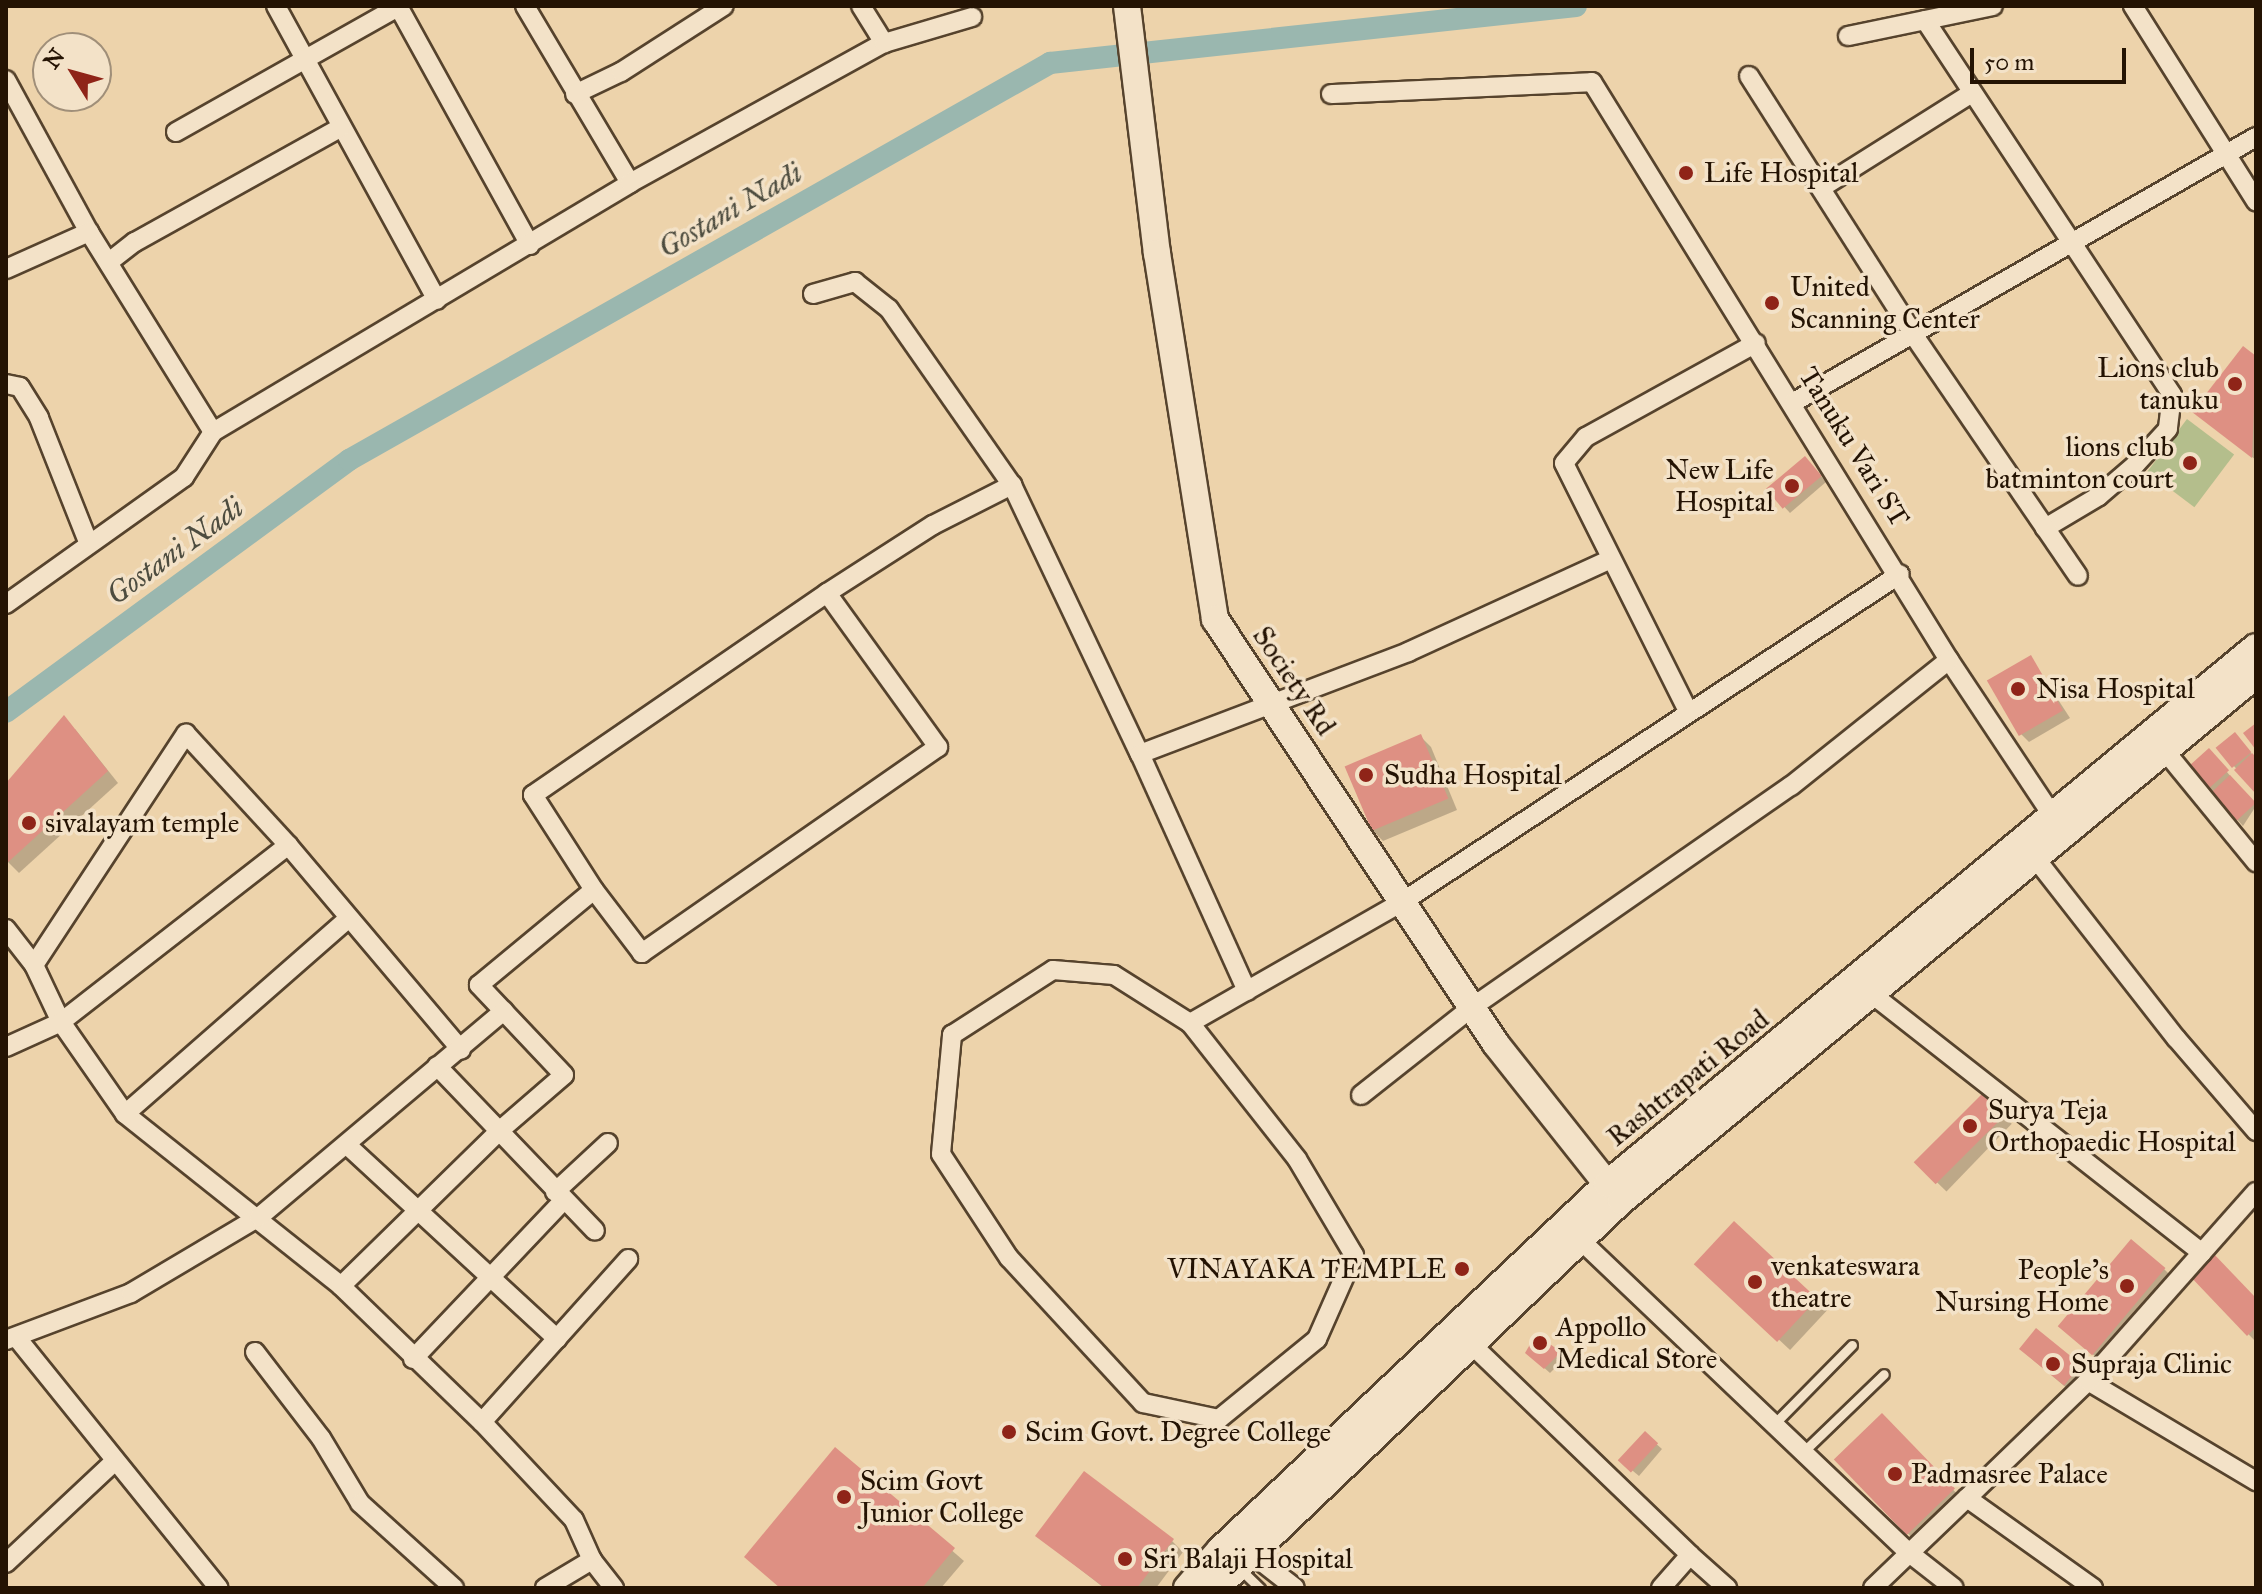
<!DOCTYPE html>
<html>
<head>
<meta charset="utf-8">
<style>
	body { margin:0 }
	#map { position:relative; width:2262px; height:1594px; overflow:hidden; background:#edd3ab; font-family:"IM FELL Great Primer",serif }
	div>[style] { position:absolute }
	[style*='--x'] { left:calc(var(--x)*1px); top:calc(var(--y)*1px); width:calc(var(--w)*1px); rotate:calc(var(--a)*1deg) }
	.green>* { inset:0; background:#b4be8c; transform-origin:0 0 }
	.shadow>* { inset:0; background:#0003; transform-origin:0 0 }
	.canal>* { height:22px; margin:-11px; padding:0 11px; transform-origin:11px; border-radius:11px; background:#9ab7af }
	.building>* { inset:0; background:#de9083; transform-origin:0 0 }
	.roads { filter:drop-shadow(2px 0 #56432d) drop-shadow(-2px 0 #56432d) drop-shadow(0 2px #56432d) drop-shadow(0 -2px #56432d) }
	.lane>* { height:9px; margin:-4.5px; padding:0 4.5px; transform-origin:4.5px; border-radius:4.5px; background:#f3e2c8 }
	.street>* { height:18px; margin:-9px; padding:0 9px; transform-origin:9px; border-radius:9px; background:#f3e2c8 }
	.secondary>* { height:26px; margin:-13px; padding:0 13px; transform-origin:13px; border-radius:13px; background:#f3e2c8 }
	.dots>* { width:22px; height:22px; translate:-50% -50%; box-sizing:border-box; border:4px solid #f3e2c8; border-radius:50% }
	span { translate:-50% -50%; white-space:nowrap; text-align:center; line-height:1.15; -webkit-text-stroke:7px #f3e2c8; paint-order:stroke }
	.poi-label { font-size:28px; color:#241303 }
	.left { translate:0 -50%; text-align:left }
	.right { translate:-100% -50%; text-align:right }
	.street-label { font-size:28px; color:#241303 }
	.water-label { font-size:30px; color:#4d4c3f; font-style:italic }
	.frame { position:absolute; inset:0; border:8px solid #241303; pointer-events:none }
	.north { position:absolute; left:32px; top:32px; width:80px; height:80px; box-sizing:border-box; background:#f3e2c8; border:2px solid #a08f79; border-radius:50%; rotate:307deg; font-size:22px; font-weight:700; line-height:32px; text-align:center; color:#241303 }
	.north::after { content:''; display:block; margin:auto; width:28px; height:36px; background:#8f2418; clip-path:polygon(50% 0,100% 100%,50% 72%,0 100%) }
	.scale { position:absolute; left:1970px; top:48px; width:156px; height:36px; box-sizing:border-box; border:4px solid #241303; border-top:0; padding-left:10px; font-size:24px; line-height:28px; white-space:nowrap; color:#241303; -webkit-text-stroke:6px #f3e2c8; paint-order:stroke }
</style>
</head>
<body>
<div id="map">
	<div class="green">
		<i style="left:2187px;top:419px;width:59px;height:66px;rotate:37deg"></i>
	</div>
	<div class="shadow">
		<i style="clip-path:polygon(2243px 349px,2256px 359px,2256px 460px,2200px 417px)"></i>
		<i style="clip-path:polygon(1810px 463px,1826px 482px,1790px 513px,1768px 489px)"></i>
		<i style="clip-path:polygon(2031px 658px,2070px 718px,2029px 742px,2021px 734px)"></i>
		<i style="clip-path:polygon(75px 729px,118px 783px,19px 873px,6px 860px,6px 786px)"></i>
		<i style="clip-path:polygon(1420px 736px,1431px 747px,1457px 810px,1383px 841px,1372px 830px)"></i>
		<i style="clip-path:polygon(2239px 740px,2256px 759px,2256px 791px,2218px 748px)"></i>
		<i style="clip-path:polygon(2209px 751px,2256px 806px,2243px 826px,2190px 768px)"></i>
		<i style="left:1983px;top:1096px;width:40px;height:94px;rotate:44deg"></i>
		<i style="left:1734px;top:1224px;width:127px;height:54px;rotate:43deg"></i>
		<i style="clip-path:polygon(2164px 1269px,2172px 1277px,2101px 1361px,2068px 1334px)"></i>
		<i style="clip-path:polygon(2191px 1275px,2256px 1301px,2256px 1342px)"></i>
		<i style="clip-path:polygon(1537px 1337px,1565px 1358px,1550px 1373px,1532px 1357px)"></i>
		<i style="clip-path:polygon(2026px 1354px,2079px 1367px,2084px 1372px,2069px 1390px)"></i>
		<i style="left:1882px;top:1416px;width:117px;height:63px;rotate:46deg"></i>
		<i style="clip-path:polygon(1645px 1434px,1662px 1449px,1639px 1476px,1627px 1466px)"></i>
		<i style="clip-path:polygon(835px 1449px,964px 1561px,941px 1588px,781px 1588px)"></i>
		<i style="clip-path:polygon(1038px 1536px,1172px 1541px,1183px 1552px,1156px 1588px,1104px 1588px)"></i>
	</div>
	<div class="canal">
		<i style="--x:6;--y:712;--w:426;--a:-36.3"></i>
		<i style="--x:349;--y:460;--w:806;--a:-29.52"></i>
		<i style="--x:1050;--y:63;--w:529;--a:-6.18"></i>
	</div>
	<div class="building">
		<i style="clip-path:polygon(2243px 346px,2256px 356px,2252px 458px,2192px 412px)"></i>
		<i style="left:1805px;top:456px;width:26px;height:51px;rotate:50deg"></i>
		<i style="left:2031px;top:655px;width:64px;height:51px;rotate:60deg"></i>
		<i style="clip-path:polygon(64px 715px,108px 771px,6px 864px,6px 783px)"></i>
		<i style="clip-path:polygon(2256px 723px,2256px 750px,2243px 733px)"></i>
		<i style="left:2235px;top:732px;width:26px;height:25px;rotate:51deg"></i>
		<i style="left:1421px;top:734px;width:70px;height:83px;rotate:67deg"></i>
		<i style="left:2209px;top:748px;width:30px;height:30px;rotate:48deg"></i>
		<i style="clip-path:polygon(2252px 753px,2256px 757px,2256px 794px,2234px 770px)"></i>
		<i style="left:2230px;top:775px;width:38px;height:26px;rotate:47deg"></i>
		<i style="left:1983px;top:1093px;width:31px;height:98px;rotate:45deg"></i>
		<i style="left:1734px;top:1221px;width:114px;height:59px;rotate:43deg"></i>
		<i style="left:2131px;top:1239px;width:45px;height:114px;rotate:40deg"></i>
		<i style="clip-path:polygon(2212px 1252px,2256px 1298px,2256px 1327px,2247px 1336px,2188px 1274px)"></i>
		<i style="left:2036px;top:1328px;width:58px;height:27px;rotate:39deg"></i>
		<i style="clip-path:polygon(1536px 1334px,1561px 1352px,1544px 1369px,1525px 1353px)"></i>
		<i style="left:1882px;top:1413px;width:105px;height:67px;rotate:46deg"></i>
		<i style="left:1645px;top:1431px;width:18px;height:40px;rotate:43deg"></i>
		<i style="clip-path:polygon(835px 1447px,955px 1548px,922px 1588px,780px 1588px,744px 1557px)"></i>
		<i style="clip-path:polygon(1084px 1471px,1174px 1539px,1137px 1588px,1105px 1588px,1035px 1536px)"></i>
	</div>
	<div class="roads">
		<div class="lane">
			<i style="--x:1774;--y:1424;--w:111;--a:-45.4"></i>
			<i style="--x:1803;--y:1452;--w:112;--a:-43.9"></i>
			<i style="--x:1240;--y:1569;--w:28;--a:44"></i>
		</div>
		<div class="street">
			<i style="--x:276;--y:6;--w:335;--a:61.3"></i>
			<i style="--x:398;--y:6;--w:273;--a:61.1"></i>
			<i style="--x:525;--y:6;--w:206;--a:59.3"></i>
			<i style="--x:861;--y:6;--w:44;--a:58.1"></i>
			<i style="--x:2133;--y:6;--w:231;--a:57.8"></i>
			<i style="--x:1925;--y:20;--w:449;--a:56.6"></i>
			<i style="--x:2172;--y:395;--w:34;--a:97"></i>
			<i style="--x:2168;--y:429;--w:49;--a:132.5"></i>
			<i style="--x:2135;--y:465;--w:48;--a:139.3"></i>
			<i style="--x:2099;--y:496;--w:63;--a:149.3"></i>
			<i style="--x:1848;--y:36;--w:148;--a:-11.7"></i>
			<i style="--x:1749;--y:76;--w:309;--a:57.5"></i>
			<i style="--x:1915;--y:337;--w:289;--a:55.7"></i>
			<i style="--x:6;--y:80;--w:173;--a:61.4"></i>
			<i style="--x:89;--y:232;--w:235;--a:58.2"></i>
			<i style="--x:575;--y:94;--w:51;--a:-25.6"></i>
			<i style="--x:621;--y:72;--w:122;--a:-32.7"></i>
			<i style="--x:1331;--y:94;--w:261;--a:-2.6"></i>
			<i style="--x:1592;--y:82;--w:679;--a:58.3"></i>
			<i style="--x:1949;--y:660;--w:197;--a:56.4"></i>
			<i style="--x:176;--y:132;--w:257;--a:-29.4"></i>
			<i style="--x:1821;--y:188;--w:178;--a:-32.2"></i>
			<i style="--x:109;--y:262;--w:33;--a:-38"></i>
			<i style="--x:135;--y:242;--w:235;--a:-29.1"></i>
			<i style="--x:6;--y:269;--w:91;--a:-24"></i>
			<i style="--x:813;--y:294;--w:44;--a:-15.9"></i>
			<i style="--x:855;--y:282;--w:43;--a:38.5"></i>
			<i style="--x:889;--y:309;--w:215;--a:55.1"></i>
			<i style="--x:1012;--y:485;--w:298;--a:64.6"></i>
			<i style="--x:1140;--y:754;--w:287;--a:-20.8"></i>
			<i style="--x:1408;--y:652;--w:223;--a:-24.6"></i>
			<i style="--x:6;--y:384;--w:14;--a:12"></i>
			<i style="--x:20;--y:387;--w:36;--a:58"></i>
			<i style="--x:39;--y:418;--w:133;--a:68.4"></i>
			<i style="--x:1794;--y:402;--w:533;--a:-29.84"></i>
			<i style="--x:827;--y:593;--w:190;--a:54.2"></i>
			<i style="--x:938;--y:747;--w:361;--a:145.2"></i>
			<i style="--x:642;--y:953;--w:79;--a:-127.3"></i>
			<i style="--x:594;--y:890;--w:113;--a:-122.7"></i>
			<i style="--x:533;--y:795;--w:357;--a:-34.5"></i>
			<i style="--x:827;--y:593;--w:126;--a:-32.7"></i>
			<i style="--x:933;--y:525;--w:89;--a:-26.9"></i>
			<i style="--x:6;--y:604;--w:219;--a:-35.5"></i>
			<i style="--x:184;--y:477;--w:54;--a:-57.2"></i>
			<i style="--x:213;--y:432;--w:486;--a:-30.8"></i>
			<i style="--x:630;--y:183;--w:290;--a:-28.9"></i>
			<i style="--x:884;--y:43;--w:92;--a:-16.5"></i>
			<i style="--x:1688;--y:711;--w:277;--a:-116.6"></i>
			<i style="--x:1564;--y:463;--w:34;--a:-50"></i>
			<i style="--x:1586;--y:437;--w:194;--a:-28.9"></i>
			<i style="--x:2165;--y:751;--w:144;--a:50.7"></i>
			<i style="--x:1140;--y:754;--w:260;--a:65.7"></i>
			<i style="--x:2029;--y:850;--w:239;--a:52"></i>
			<i style="--x:2176;--y:1038;--w:123;--a:49.3"></i>
			<i style="--x:6;--y:929;--w:46;--a:52.1"></i>
			<i style="--x:34;--y:965;--w:63;--a:64.7"></i>
			<i style="--x:61;--y:1022;--w:112;--a:55.2"></i>
			<i style="--x:125;--y:1114;--w:276;--a:38.5"></i>
			<i style="--x:341;--y:1286;--w:196;--a:44"></i>
			<i style="--x:482;--y:1422;--w:134;--a:46.8"></i>
			<i style="--x:574;--y:1520;--w:44;--a:65.8"></i>
			<i style="--x:592;--y:1560;--w:36;--a:52"></i>
			<i style="--x:34;--y:965;--w:277;--a:-56.7"></i>
			<i style="--x:186;--y:734;--w:151;--a:47.4"></i>
			<i style="--x:288;--y:845;--w:268;--a:49.8"></i>
			<i style="--x:1053;--y:970;--w:61;--a:4.7"></i>
			<i style="--x:1114;--y:975;--w:90;--a:32.3"></i>
			<i style="--x:1190;--y:1023;--w:173;--a:51.8"></i>
			<i style="--x:1297;--y:1159;--w:112;--a:59.3"></i>
			<i style="--x:1354;--y:1255;--w:92;--a:113.8"></i>
			<i style="--x:1317;--y:1339;--w:127;--a:140.8"></i>
			<i style="--x:1219;--y:1419;--w:78;--a:-168.1"></i>
			<i style="--x:1143;--y:1403;--w:197;--a:-132.7"></i>
			<i style="--x:1009;--y:1258;--w:124;--a:-123.2"></i>
			<i style="--x:941;--y:1154;--w:120;--a:-84.7"></i>
			<i style="--x:952;--y:1035;--w:120;--a:-32.8"></i>
			<i style="--x:1873;--y:995;--w:418;--a:38.1"></i>
			<i style="--x:1190;--y:1023;--w:244;--a:-29.7"></i>
			<i style="--x:1402;--y:902;--w:596;--a:-33.37"></i>
			<i style="--x:6;--y:1047;--w:60;--a:-24.4"></i>
			<i style="--x:61;--y:1022;--w:288;--a:-37.9"></i>
			<i style="--x:437;--y:1066;--w:228;--a:46.2"></i>
			<i style="--x:1361;--y:1095;--w:140;--a:-38.3"></i>
			<i style="--x:1471;--y:1008;--w:389;--a:-34.8"></i>
			<i style="--x:1791;--y:786;--w:202;--a:-38.6"></i>
			<i style="--x:125;--y:1114;--w:296;--a:-41.2"></i>
			<i style="--x:347;--y:1145;--w:286;--a:42.7"></i>
			<i style="--x:555;--y:1192;--w:72;--a:-42.8"></i>
			<i style="--x:1573;--y:1233;--w:463;--a:43.6"></i>
			<i style="--x:1908;--y:1552;--w:58;--a:38"></i>
			<i style="--x:341;--y:1286;--w:220;--a:-44.4"></i>
			<i style="--x:498;--y:1132;--w:87;--a:-40.8"></i>
			<i style="--x:564;--y:1075;--w:124;--a:-133.4"></i>
			<i style="--x:479;--y:985;--w:149;--a:-39.6"></i>
			<i style="--x:17;--y:1338;--w:321;--a:51.1"></i>
			<i style="--x:6;--y:1340;--w:134;--a:-20.6"></i>
			<i style="--x:131;--y:1293;--w:149;--a:-30.7"></i>
			<i style="--x:259;--y:1217;--w:320;--a:-40.1"></i>
			<i style="--x:1469;--y:1342;--w:307;--a:43.9"></i>
			<i style="--x:255;--y:1352;--w:108;--a:52.5"></i>
			<i style="--x:321;--y:1438;--w:76;--a:59"></i>
			<i style="--x:360;--y:1503;--w:127;--a:42.1"></i>
			<i style="--x:413;--y:1359;--w:219;--a:-46.5"></i>
			<i style="--x:2088;--y:1381;--w:196;--a:30.8"></i>
			<i style="--x:482;--y:1422;--w:219;--a:-48.1"></i>
			<i style="--x:1967;--y:1498;--w:168;--a:-44"></i>
			<i style="--x:2088;--y:1381;--w:253;--a:-48.4"></i>
			<i style="--x:1249;--y:1552;--w:58;--a:38"></i>
			<i style="--x:6;--y:1563;--w:149;--a:-43.1"></i>
			<i style="--x:545;--y:1588;--w:55;--a:-30.8"></i>
			<i style="--x:1661;--y:1588;--w:44;--a:-48.7"></i>
			<i style="--x:1690;--y:1555;--w:50;--a:41.7"></i>
			<i style="--x:1873;--y:1588;--w:130;--a:-43.8"></i>
			<i style="--x:1967;--y:1498;--w:155;--a:35.5"></i>
		</div>
		<div class="secondary">
			<i style="--x:1127;--y:6;--w:249;--a:83.1"></i>
			<i style="--x:1157;--y:253;--w:371;--a:81"></i>
			<i style="--x:1215;--y:619;--w:509;--a:56.53"></i>
			<i style="--x:1496;--y:1044;--w:179;--a:51.6"></i>
			<i style="--x:1187;--y:1588;--w:50;--a:-49"></i>
			<i style="--x:1220;--y:1550;--w:533;--a:-43.4"></i>
			<i style="--x:1607;--y:1184;--w:842;--a:-39.61"></i>
			<i style="--x:1216;--y:1588;--w:560;--a:-43.7"></i>
			<i style="--x:1621;--y:1201;--w:825;--a:-39.64"></i>
		</div>
	</div>
	<div class="dots">
		<i style="left:1686px;top:173px;background:#8f2418"></i>
		<i style="left:1772px;top:303px;background:#8f2418"></i>
		<i style="left:2235px;top:384px;background:#8f2418"></i>
		<i style="left:2190px;top:463px;background:#8f2418"></i>
		<i style="left:1792px;top:486px;background:#8f2418"></i>
		<i style="left:2018px;top:689px;background:#8f2418"></i>
		<i style="left:1366px;top:775px;background:#8f2418"></i>
		<i style="left:29px;top:823px;background:#8f2418"></i>
		<i style="left:1970px;top:1126px;background:#8f2418"></i>
		<i style="left:1462px;top:1269px;background:#8f2418"></i>
		<i style="left:1755px;top:1282px;background:#8f2418"></i>
		<i style="left:2127px;top:1286px;background:#8f2418"></i>
		<i style="left:1540px;top:1343px;background:#8f2418"></i>
		<i style="left:2053px;top:1364px;background:#8f2418"></i>
		<i style="left:1009px;top:1432px;background:#8f2418"></i>
		<i style="left:1895px;top:1474px;background:#8f2418"></i>
		<i style="left:844px;top:1497px;background:#8f2418"></i>
		<i style="left:1125px;top:1559px;background:#8f2418"></i>
	</div>
	<div class="poi-label">
		<span class="left" style="left:1704px;top:173px">Life Hospital</span>
		<span class="left" style="left:1790px;top:303px">United<br>Scanning Center</span>
		<span class="right" style="left:2219px;top:384px">Lions club<br>tanuku</span>
		<span class="right" style="left:2174px;top:463px">lions club<br>batminton court</span>
		<span class="right" style="left:1774px;top:486px">New Life<br>Hospital</span>
		<span class="left" style="left:2036px;top:689px">Nisa Hospital</span>
		<span class="left" style="left:1384px;top:775px">Sudha Hospital</span>
		<span class="left" style="left:45px;top:823px">sivalayam temple</span>
		<span class="left" style="left:1988px;top:1126px">Surya Teja<br>Orthopaedic Hospital</span>
		<span class="left" style="left:1771px;top:1282px">venkateswara<br>theatre</span>
		<span class="right" style="left:1446px;top:1269px">VINAYAKA TEMPLE</span>
		<span class="right" style="left:2109px;top:1286px">People's<br>Nursing Home</span>
		<span class="left" style="left:1556px;top:1343px">Appollo<br>Medical Store</span>
		<span class="left" style="left:2071px;top:1364px">Supraja Clinic</span>
		<span class="left" style="left:1025px;top:1432px">Scim Govt. Degree College</span>
		<span class="left" style="left:1911px;top:1474px">Padmasree Palace</span>
		<span class="left" style="left:860px;top:1497px">Scim Govt<br>Junior College</span>
		<span class="left" style="left:1143px;top:1559px">Sri Balaji Hospital</span>
	</div>
	<div class="street-label">
		<span style="left:1854px;top:447px;rotate:58deg">Tanuku Vari ST</span>
		<span style="left:1294px;top:681px;rotate:56deg">Society Rd</span>
		<span style="left:1688px;top:1078px;rotate:-39deg">Rashtrapati Road</span>
	</div>
	<div class="water-label">
		<span style="left:730px;top:210px;rotate:-30deg">Gostani Nadi</span>
		<span style="left:175px;top:551px;rotate:-36deg">Gostani Nadi</span>
	</div>
	<div class="frame"></div>
	<div class="north">N</div>
	<div class="scale">50 m</div>
</div>
</body>
</html>
